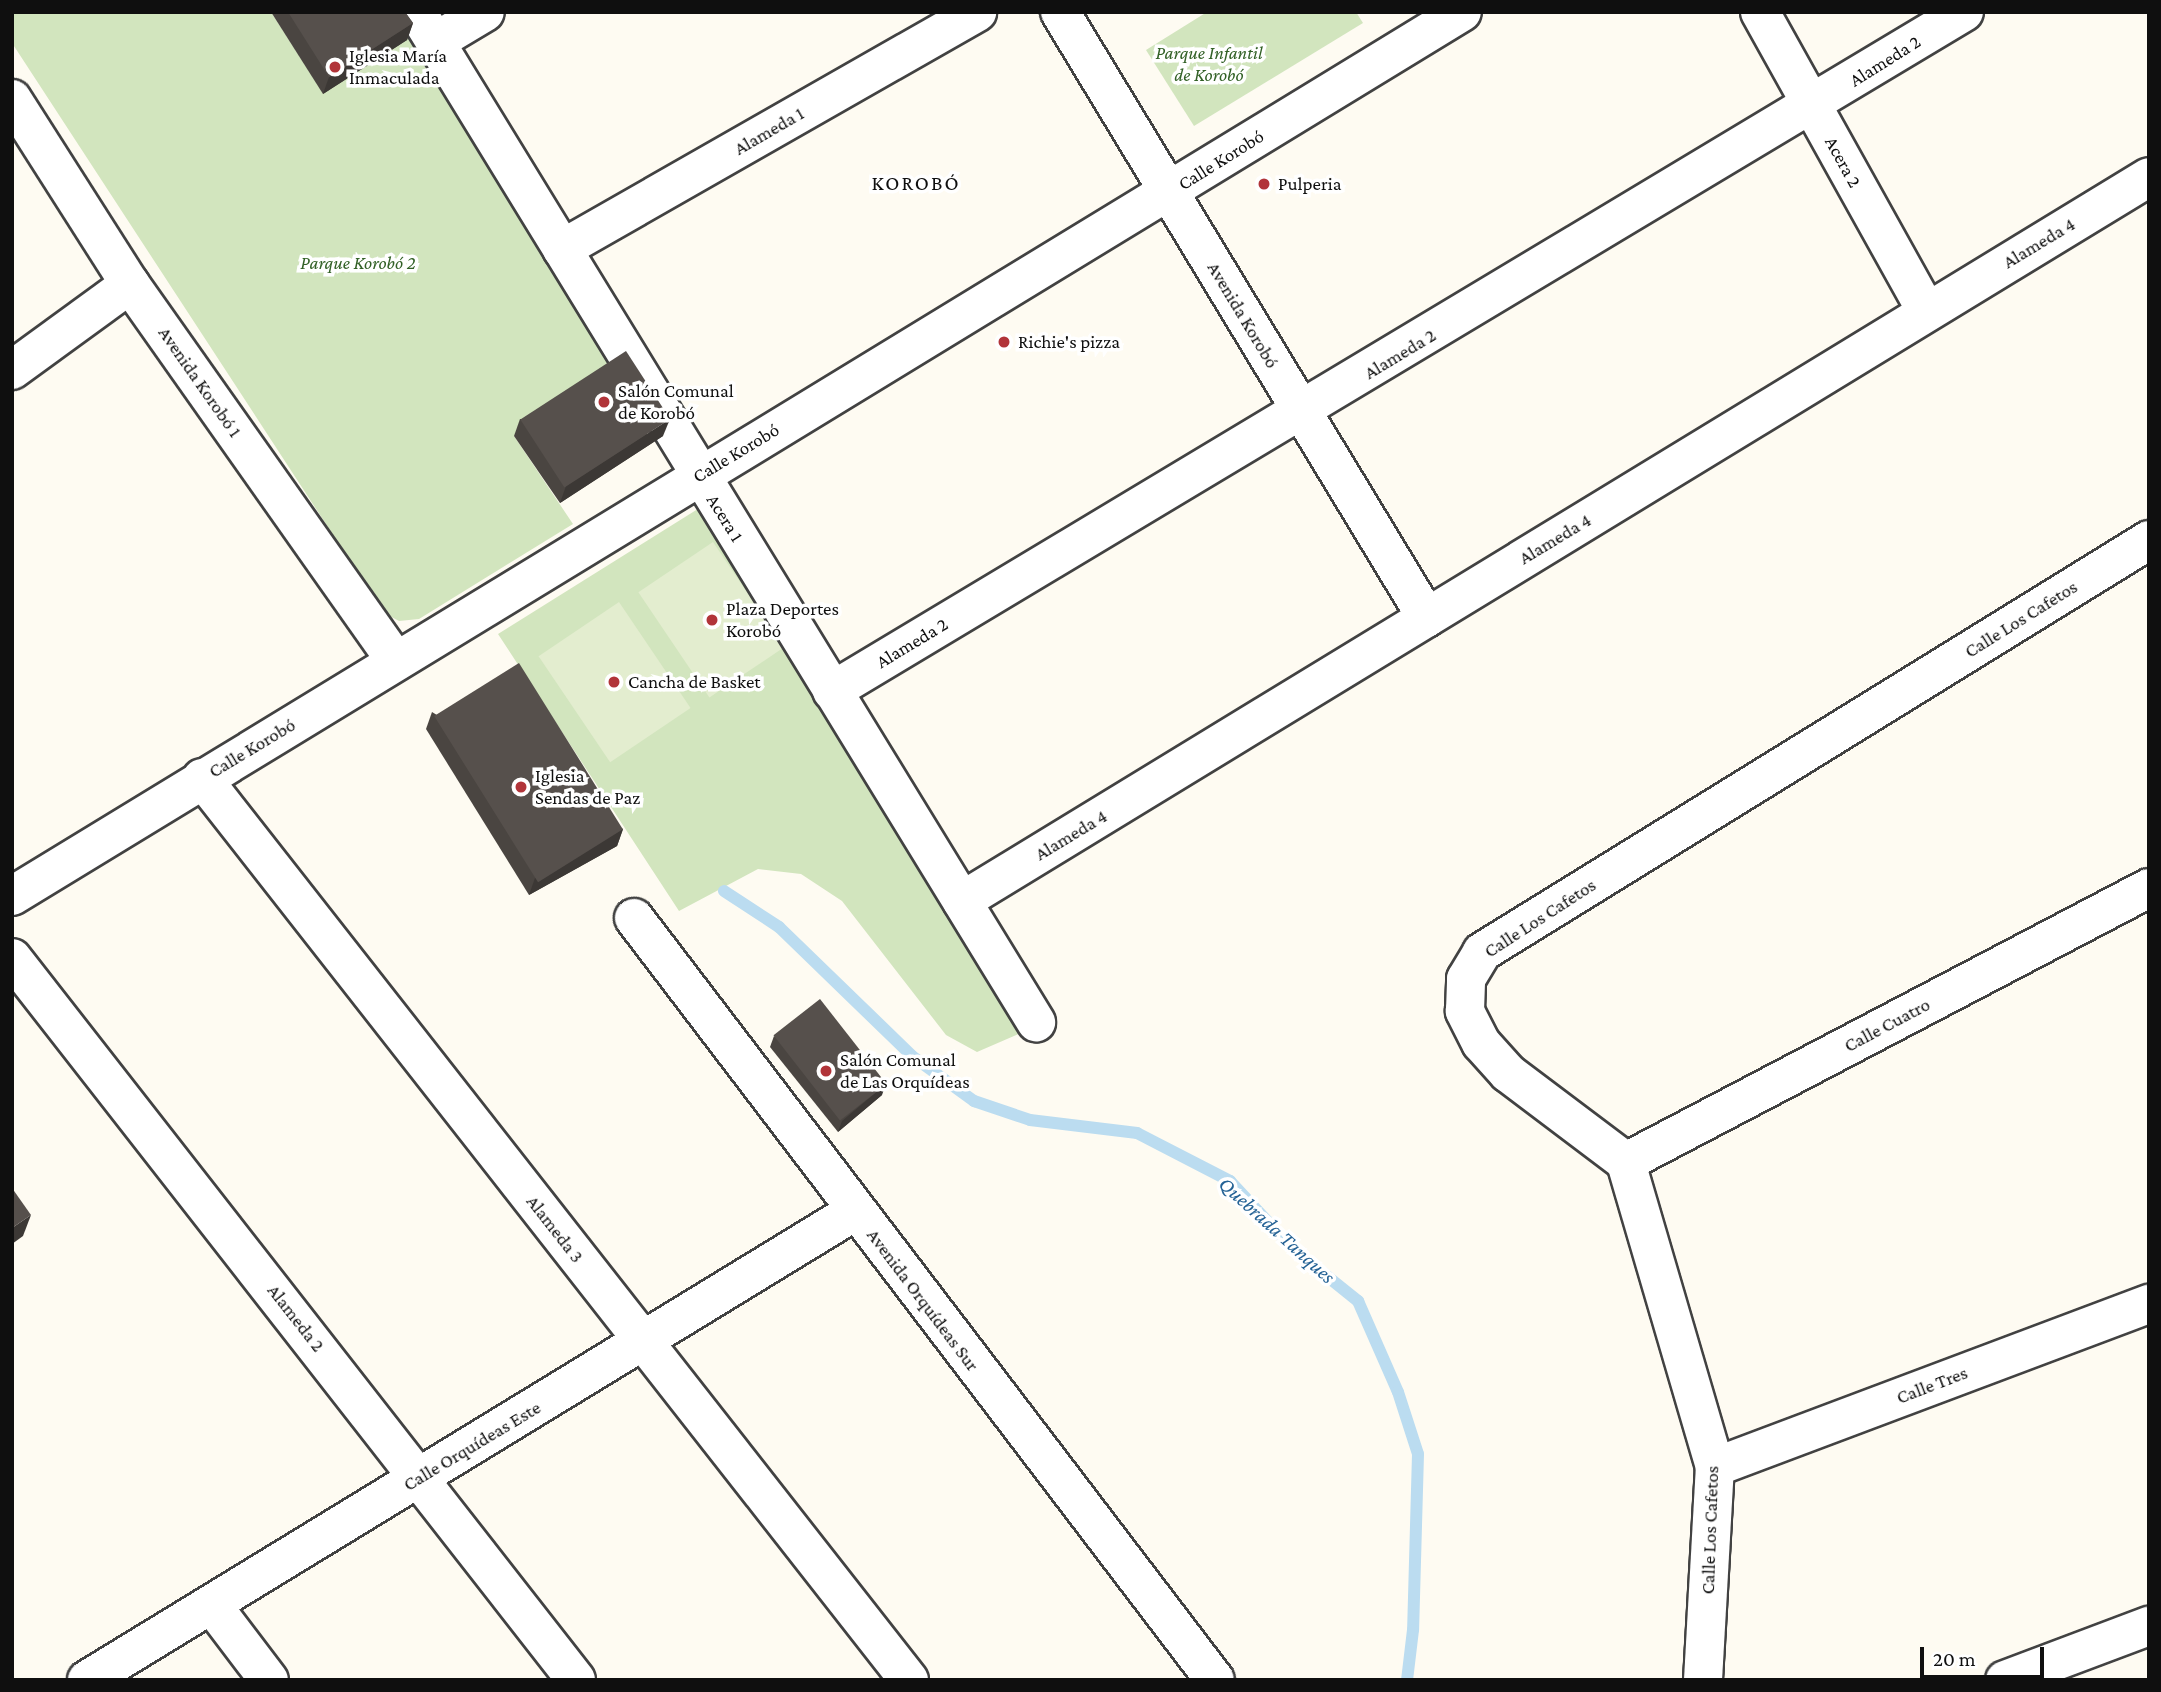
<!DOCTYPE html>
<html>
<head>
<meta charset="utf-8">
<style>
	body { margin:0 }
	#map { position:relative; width:2161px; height:1692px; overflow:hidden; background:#fefbf2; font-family:"Crimson Pro",serif }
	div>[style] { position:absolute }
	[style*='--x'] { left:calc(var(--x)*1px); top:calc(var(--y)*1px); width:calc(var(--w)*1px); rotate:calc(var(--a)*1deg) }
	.green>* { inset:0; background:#d2e5be }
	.pitch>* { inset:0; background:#e3edcf; transform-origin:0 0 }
	.stream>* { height:12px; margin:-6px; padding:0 6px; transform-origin:6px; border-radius:6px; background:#bbdcf0 }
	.roads { filter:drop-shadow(2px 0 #424242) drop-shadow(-2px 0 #424242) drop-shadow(0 2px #424242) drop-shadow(0 -2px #424242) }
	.minor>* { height:38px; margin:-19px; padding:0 19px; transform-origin:19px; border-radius:19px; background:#fff }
	.wall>* { inset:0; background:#4a4541 }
	.shaded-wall>* { inset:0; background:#3c3835 }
	.building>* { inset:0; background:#56504c; transform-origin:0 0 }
	.dots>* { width:19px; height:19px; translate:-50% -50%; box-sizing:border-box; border:4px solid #fff; border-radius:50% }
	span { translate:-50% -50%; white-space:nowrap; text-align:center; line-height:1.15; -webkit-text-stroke:7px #fff; paint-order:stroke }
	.park-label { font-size:19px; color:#316025; font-style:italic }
	.poi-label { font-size:19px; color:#0f0f0f }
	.left { translate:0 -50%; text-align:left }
	.street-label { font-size:19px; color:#0f0f0f }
	.neighbourhood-label { font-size:21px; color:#0f0f0f; letter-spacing:2px }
	.water-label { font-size:21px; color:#246295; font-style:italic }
	.frame { position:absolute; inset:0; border:14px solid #0f0f0f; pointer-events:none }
	.scale { position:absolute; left:1920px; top:1647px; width:124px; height:32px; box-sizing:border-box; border:4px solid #0f0f0f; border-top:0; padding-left:9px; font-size:21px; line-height:24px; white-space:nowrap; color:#0f0f0f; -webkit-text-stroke:5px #fff; paint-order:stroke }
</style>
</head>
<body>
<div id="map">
	<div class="green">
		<i style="clip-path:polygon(17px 12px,271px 12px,323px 93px,402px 12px,620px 368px,514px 436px,573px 524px,419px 619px,399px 621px,384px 613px,12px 43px,12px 15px)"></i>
		<i style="clip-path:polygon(1207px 12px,1356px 12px,1363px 23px,1194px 126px,1146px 50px)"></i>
		<i style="clip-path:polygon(709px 502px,1030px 1029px,977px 1052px,946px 1035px,842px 901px,801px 874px,758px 869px,679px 911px,498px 634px)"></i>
	</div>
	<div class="pitch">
		<i style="left:713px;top:542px;width:127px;height:90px;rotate:56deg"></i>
		<i style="left:619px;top:602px;width:128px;height:97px;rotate:56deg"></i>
	</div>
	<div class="stream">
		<i style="--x:724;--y:891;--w:66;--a:33.2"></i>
		<i style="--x:779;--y:927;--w:185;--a:44.1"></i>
		<i style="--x:912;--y:1056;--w:77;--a:36"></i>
		<i style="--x:974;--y:1101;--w:59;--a:18.7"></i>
		<i style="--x:1030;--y:1120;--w:108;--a:6.9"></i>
		<i style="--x:1137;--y:1133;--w:105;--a:27.3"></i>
		<i style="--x:1230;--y:1181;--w:91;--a:47.2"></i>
		<i style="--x:1292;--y:1248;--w:85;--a:38.8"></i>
		<i style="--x:1358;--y:1301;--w:99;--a:66.3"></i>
		<i style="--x:1398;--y:1392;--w:65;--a:72.1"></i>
		<i style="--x:1418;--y:1454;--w:176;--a:91.6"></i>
		<i style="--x:1413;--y:1630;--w:50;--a:96.8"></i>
	</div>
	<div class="roads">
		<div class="minor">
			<i style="--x:417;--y:12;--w:1185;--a:58.5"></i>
			<i style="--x:1060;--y:12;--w:708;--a:58.8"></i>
			<i style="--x:1760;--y:12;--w:343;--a:60.9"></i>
			<i style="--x:435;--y:42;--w:58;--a:-31"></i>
			<i style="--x:12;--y:99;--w:219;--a:57.5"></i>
			<i style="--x:130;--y:284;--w:461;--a:54.8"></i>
			<i style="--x:562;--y:249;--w:478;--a:-29.7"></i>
			<i style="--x:12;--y:370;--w:146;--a:-36.1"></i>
			<i style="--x:832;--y:691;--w:1320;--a:-30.96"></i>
			<i style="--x:202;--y:778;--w:1146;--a:51.91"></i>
			<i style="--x:12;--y:896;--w:1698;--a:-31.37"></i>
			<i style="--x:962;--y:901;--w:1390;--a:-31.38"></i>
			<i style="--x:634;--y:918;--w:958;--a:52.68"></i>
			<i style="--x:12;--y:958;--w:916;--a:52"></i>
			<i style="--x:1626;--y:1162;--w:590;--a:-27.65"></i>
			<i style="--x:1715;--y:1467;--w:464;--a:-20.6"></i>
			<i style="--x:212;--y:1605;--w:94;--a:52.8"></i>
			<i style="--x:87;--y:1680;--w:900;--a:-31.41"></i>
			<i style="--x:1703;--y:1680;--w:213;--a:-86.8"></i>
			<i style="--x:1715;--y:1467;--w:318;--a:-106.3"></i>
			<i style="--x:1626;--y:1162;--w:148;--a:-143"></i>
			<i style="--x:1508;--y:1073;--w:40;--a:-132"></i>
			<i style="--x:1481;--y:1043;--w:36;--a:-117"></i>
			<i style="--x:1465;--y:1011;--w:32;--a:-88"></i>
			<i style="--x:1466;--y:979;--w:31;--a:-59"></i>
			<i style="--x:1482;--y:952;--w:784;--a:-31.7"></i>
			<i style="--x:2005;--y:1680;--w:154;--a:-20.6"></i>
		</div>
	</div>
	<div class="wall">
		<i style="clip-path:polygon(271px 12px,405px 12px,413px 23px,407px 40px,323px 94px)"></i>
		<i style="clip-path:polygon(520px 419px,663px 436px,560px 503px,514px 436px)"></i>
		<i style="clip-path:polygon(432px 712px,623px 829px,617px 846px,529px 895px,426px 729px)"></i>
		<i style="clip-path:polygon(774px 1036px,882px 1095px,838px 1132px,770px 1047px)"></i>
	</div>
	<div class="shaded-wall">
		<i style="clip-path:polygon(413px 23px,407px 40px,323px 94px,329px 77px)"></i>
		<i style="clip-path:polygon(670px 419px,663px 436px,560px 503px,566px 486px)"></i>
		<i style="clip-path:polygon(623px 829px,617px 846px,529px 895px,535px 878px)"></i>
		<i style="clip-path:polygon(886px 1084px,882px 1095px,838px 1132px,842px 1121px)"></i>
		<i style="clip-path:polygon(31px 1215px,23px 1236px,12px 1244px,12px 1228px)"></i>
	</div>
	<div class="building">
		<i style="clip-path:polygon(288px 12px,405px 12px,413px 23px,329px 77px)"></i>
		<i style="left:626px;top:351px;width:81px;height:126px;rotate:57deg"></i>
		<i style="left:519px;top:663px;width:196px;height:100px;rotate:58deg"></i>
		<i style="left:820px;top:999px;width:108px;height:59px;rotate:52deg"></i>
		<i style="clip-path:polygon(12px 1188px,31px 1215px,12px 1228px)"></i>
	</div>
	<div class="dots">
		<i style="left:335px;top:67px;background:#b13439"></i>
		<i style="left:1264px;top:184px;background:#b13439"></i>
		<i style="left:1004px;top:342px;background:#b13439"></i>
		<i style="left:604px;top:402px;background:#b13439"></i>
		<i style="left:712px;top:620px;background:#b13439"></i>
		<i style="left:614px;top:682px;background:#b13439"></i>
		<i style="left:521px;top:787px;background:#b13439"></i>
		<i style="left:826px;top:1071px;background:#b13439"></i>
	</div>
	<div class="park-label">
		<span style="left:1209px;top:64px">Parque Infantil<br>de Korobó</span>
		<span style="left:358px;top:263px">Parque Korobó 2</span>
	</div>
	<div class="poi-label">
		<span class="left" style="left:349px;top:67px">Iglesia María<br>Inmaculada</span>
		<span class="left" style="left:1278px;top:184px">Pulperia</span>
		<span class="left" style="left:1018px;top:342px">Richie's pizza</span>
		<span class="left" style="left:618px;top:402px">Salón Comunal<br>de Korobó</span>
		<span class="left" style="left:726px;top:620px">Plaza Deportes<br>Korobó</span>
		<span class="left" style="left:628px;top:682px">Cancha de Basket</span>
		<span class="left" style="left:535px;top:787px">Iglesia<br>Sendas de Paz</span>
		<span class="left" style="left:840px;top:1071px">Salón Comunal<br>de Las Orquídeas</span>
	</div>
	<div class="street-label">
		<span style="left:1885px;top:61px;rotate:-32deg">Alameda 2</span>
		<span style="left:769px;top:131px;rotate:-30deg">Alameda 1</span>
		<span style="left:1221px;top:160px;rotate:-32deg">Calle Korobó</span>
		<span style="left:1843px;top:162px;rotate:61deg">Acera 2</span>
		<span style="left:2039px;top:243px;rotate:-31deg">Alameda 4</span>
		<span style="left:1243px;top:315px;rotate:59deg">Avenida Korobó</span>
		<span style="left:1400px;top:354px;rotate:-31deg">Alameda 2</span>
		<span style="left:200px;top:382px;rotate:55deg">Avenida Korobó 1</span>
		<span style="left:736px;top:453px;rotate:-31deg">Calle Korobó</span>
		<span style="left:725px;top:518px;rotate:58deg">Acera 1</span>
		<span style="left:1555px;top:539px;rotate:-31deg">Alameda 4</span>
		<span style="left:2021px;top:619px;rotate:-32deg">Calle Los Cafetos</span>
		<span style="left:912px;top:643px;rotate:-31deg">Alameda 2</span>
		<span style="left:252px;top:748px;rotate:-31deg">Calle Korobó</span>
		<span style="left:1071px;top:835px;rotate:-31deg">Alameda 4</span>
		<span style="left:1540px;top:918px;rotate:-33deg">Calle Los Cafetos</span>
		<span style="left:1887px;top:1025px;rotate:-28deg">Calle Cuatro</span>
		<span style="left:555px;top:1229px;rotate:52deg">Alameda 3</span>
		<span style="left:923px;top:1300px;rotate:53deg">Avenida Orquídeas Sur</span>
		<span style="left:296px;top:1318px;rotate:52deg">Alameda 2</span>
		<span style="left:1932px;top:1385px;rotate:-21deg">Calle Tres</span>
		<span style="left:472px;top:1446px;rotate:-31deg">Calle Orquídeas Este</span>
		<span style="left:1710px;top:1530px;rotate:-88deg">Calle Los Cafetos</span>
	</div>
	<div class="neighbourhood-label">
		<span style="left:916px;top:183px">KOROBÓ</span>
	</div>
	<div class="water-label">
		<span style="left:1277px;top:1230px;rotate:42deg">Quebrada Tanques</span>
	</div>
	<div class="frame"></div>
	<div class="scale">20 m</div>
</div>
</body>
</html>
